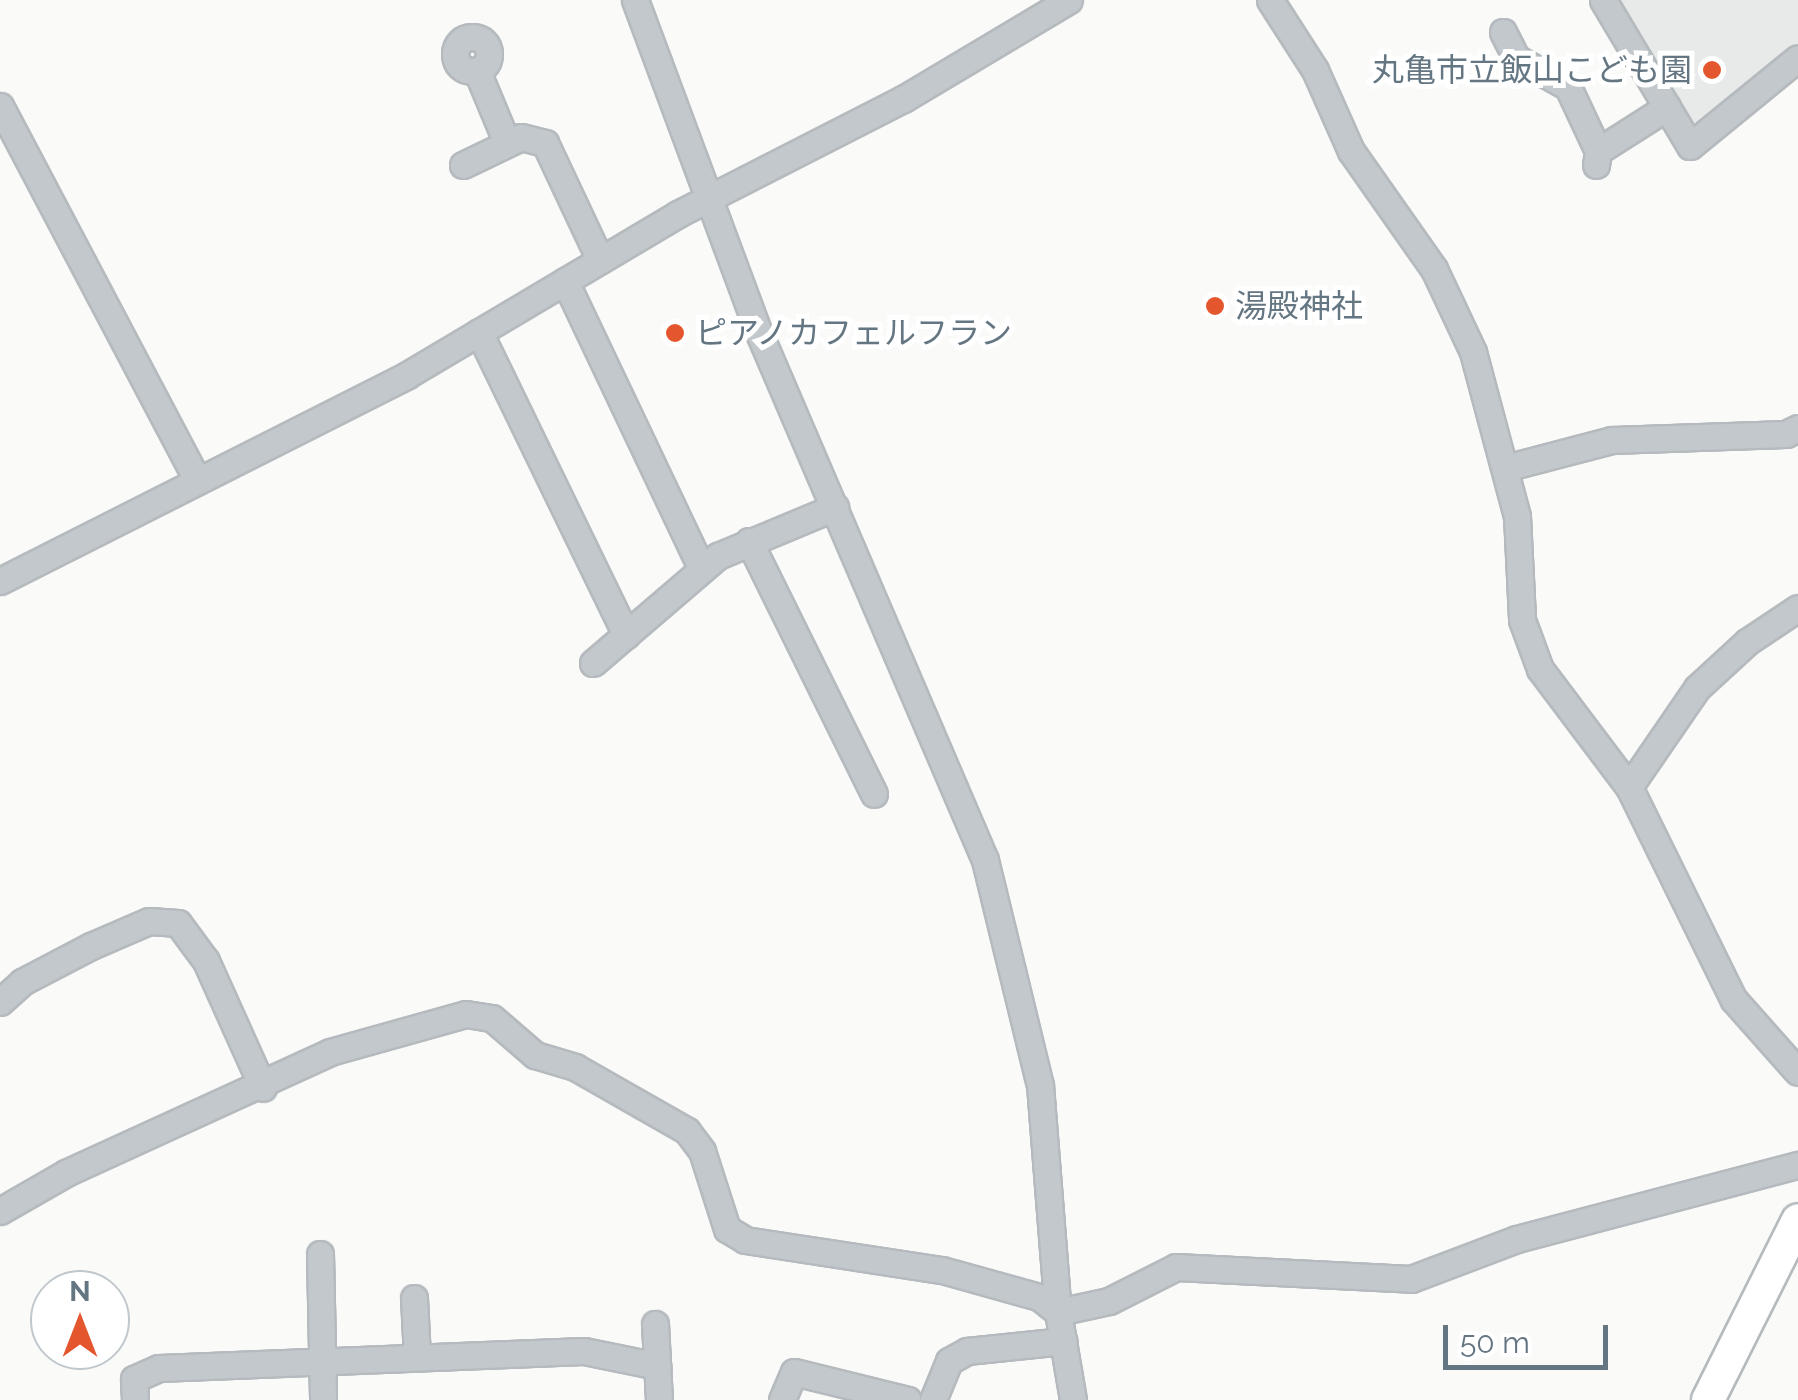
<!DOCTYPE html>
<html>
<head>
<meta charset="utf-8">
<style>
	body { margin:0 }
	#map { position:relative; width:1798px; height:1400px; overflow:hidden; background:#fafaf8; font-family:Raleway,"Noto Sans JP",sans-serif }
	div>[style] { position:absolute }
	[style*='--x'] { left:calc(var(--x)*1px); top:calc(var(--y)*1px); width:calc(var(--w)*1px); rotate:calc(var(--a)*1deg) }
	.built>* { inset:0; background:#e8e9e9 }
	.roads { filter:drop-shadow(2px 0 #b5babe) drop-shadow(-2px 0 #b5babe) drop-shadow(0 2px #b5babe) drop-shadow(0 -2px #b5babe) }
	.minor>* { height:25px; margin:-12.5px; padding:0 12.5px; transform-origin:12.5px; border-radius:12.5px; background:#c3c8cc }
	.minor>.ring { margin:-12.5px; padding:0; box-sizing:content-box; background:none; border:25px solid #c3c8cc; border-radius:50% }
	.major>* { height:32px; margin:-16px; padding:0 16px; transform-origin:16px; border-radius:16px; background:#fff }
	.dots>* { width:28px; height:28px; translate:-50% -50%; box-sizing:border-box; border:5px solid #fff; border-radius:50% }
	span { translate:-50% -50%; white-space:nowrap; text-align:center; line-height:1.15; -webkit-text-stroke:10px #fff; paint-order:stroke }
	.poi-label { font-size:32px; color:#657683 }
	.right { translate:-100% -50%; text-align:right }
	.left { translate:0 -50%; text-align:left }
	.north { position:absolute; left:30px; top:1270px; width:100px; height:100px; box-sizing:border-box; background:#fff; border:2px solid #c1c8cd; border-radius:50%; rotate:0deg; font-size:28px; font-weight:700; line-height:40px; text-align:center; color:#657683 }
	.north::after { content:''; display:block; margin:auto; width:35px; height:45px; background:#e4572e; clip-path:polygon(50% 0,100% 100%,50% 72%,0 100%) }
	.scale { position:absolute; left:1443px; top:1325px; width:165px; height:45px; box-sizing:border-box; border:5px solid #657683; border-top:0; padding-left:12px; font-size:30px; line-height:35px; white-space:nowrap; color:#657683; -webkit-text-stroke:8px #fff; paint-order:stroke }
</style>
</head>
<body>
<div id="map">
	<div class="built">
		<i style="clip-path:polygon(1615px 0,1798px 0,1798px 45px,1702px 124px,1686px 121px)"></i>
	</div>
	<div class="roads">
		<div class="minor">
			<i style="--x:635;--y:0;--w:355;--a:69.6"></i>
			<i style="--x:759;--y:333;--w:573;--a:66.79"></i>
			<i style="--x:985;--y:860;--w:232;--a:76.3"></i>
			<i style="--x:1040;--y:1085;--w:228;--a:85.5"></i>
			<i style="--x:1058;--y:1312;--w:89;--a:80.3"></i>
			<i style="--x:1270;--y:0;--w:83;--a:57.3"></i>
			<i style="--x:1315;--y:70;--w:89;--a:66"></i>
			<i style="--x:1351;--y:151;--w:144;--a:54.9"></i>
			<i style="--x:1434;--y:269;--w:92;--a:64.8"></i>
			<i style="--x:1473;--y:352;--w:170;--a:75"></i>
			<i style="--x:1517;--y:516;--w:104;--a:87.2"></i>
			<i style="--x:1522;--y:620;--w:52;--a:69.8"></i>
			<i style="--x:1540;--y:669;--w:148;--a:53"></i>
			<i style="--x:1629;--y:787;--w:237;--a:63.8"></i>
			<i style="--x:1734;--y:1000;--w:96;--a:48.4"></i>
			<i style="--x:1603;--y:0;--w:170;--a:59.2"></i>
			<i style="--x:1690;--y:146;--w:139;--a:-39.2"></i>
			<i style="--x:1503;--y:32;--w:29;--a:63"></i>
			<i style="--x:1516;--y:58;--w:60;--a:29.1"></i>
			<i style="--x:1568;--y:87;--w:71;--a:64.9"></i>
			<i style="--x:1598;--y:151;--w:14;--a:98"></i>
			<i class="ring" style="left:455px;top:37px;width:9px;height:9px"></i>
			<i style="--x:477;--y:71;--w:78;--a:67.4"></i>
			<i style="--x:0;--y:106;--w:422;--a:62.2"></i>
			<i style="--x:1598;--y:151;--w:82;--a:-32.5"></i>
			<i style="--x:463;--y:165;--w:64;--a:-25.8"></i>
			<i style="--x:521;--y:137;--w:25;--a:14"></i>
			<i style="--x:545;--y:143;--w:129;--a:64.8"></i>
			<i style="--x:565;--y:281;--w:319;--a:64.6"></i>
			<i style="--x:479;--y:332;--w:337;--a:64.1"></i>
			<i style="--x:1505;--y:468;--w:111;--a:-14.7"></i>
			<i style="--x:1612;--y:440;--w:174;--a:-2"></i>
			<i style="--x:1786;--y:434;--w:13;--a:-27"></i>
			<i style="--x:749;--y:541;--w:282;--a:63.7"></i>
			<i style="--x:0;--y:581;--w:456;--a:-26.8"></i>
			<i style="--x:407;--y:375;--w:315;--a:-30.7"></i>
			<i style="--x:678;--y:214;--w:253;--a:-27.1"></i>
			<i style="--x:903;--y:99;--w:193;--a:-30.8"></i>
			<i style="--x:593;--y:663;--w:165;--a:-40.6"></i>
			<i style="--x:718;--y:556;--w:127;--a:-22.7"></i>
			<i style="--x:1629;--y:787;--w:120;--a:-55.5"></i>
			<i style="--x:1697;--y:688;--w:68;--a:-42.6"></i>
			<i style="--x:1747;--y:642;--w:61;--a:-33.7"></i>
			<i style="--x:0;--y:1002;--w:30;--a:-42"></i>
			<i style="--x:22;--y:982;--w:78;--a:-27.6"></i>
			<i style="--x:91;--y:946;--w:63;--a:-23.3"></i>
			<i style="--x:149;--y:921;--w:29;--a:4"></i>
			<i style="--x:178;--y:923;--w:47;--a:53.6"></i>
			<i style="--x:206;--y:961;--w:139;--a:65.8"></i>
			<i style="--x:0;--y:1211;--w:76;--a:-29.9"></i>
			<i style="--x:66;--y:1173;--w:290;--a:-24.6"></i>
			<i style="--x:330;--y:1052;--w:141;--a:-15.6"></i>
			<i style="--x:466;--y:1014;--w:26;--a:9"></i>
			<i style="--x:492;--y:1018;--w:57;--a:40.7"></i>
			<i style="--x:535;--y:1055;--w:42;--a:16.7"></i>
			<i style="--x:575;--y:1067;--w:129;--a:29.7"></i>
			<i style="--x:687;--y:1131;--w:25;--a:53"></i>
			<i style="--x:702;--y:1151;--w:82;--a:72.2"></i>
			<i style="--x:727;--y:1229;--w:21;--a:31"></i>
			<i style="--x:745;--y:1240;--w:199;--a:8.7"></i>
			<i style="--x:942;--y:1270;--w:101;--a:15.6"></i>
			<i style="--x:1039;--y:1297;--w:24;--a:38"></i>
			<i style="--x:1058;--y:1312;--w:52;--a:-12.2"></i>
			<i style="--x:1109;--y:1301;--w:75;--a:-26.9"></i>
			<i style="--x:1176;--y:1267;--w:235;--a:2.9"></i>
			<i style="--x:1411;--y:1279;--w:113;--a:-20.7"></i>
			<i style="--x:1517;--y:1239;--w:291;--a:-14.8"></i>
			<i style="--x:320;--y:1254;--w:146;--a:88.8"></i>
			<i style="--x:414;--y:1298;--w:59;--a:87.1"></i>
			<i style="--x:655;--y:1324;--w:76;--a:87"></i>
			<i style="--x:135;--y:1400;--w:21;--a:-93"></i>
			<i style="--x:134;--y:1379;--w:27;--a:-24"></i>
			<i style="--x:159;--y:1368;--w:425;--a:-2.3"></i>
			<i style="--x:584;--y:1351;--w:75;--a:11.6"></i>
			<i style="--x:782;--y:1400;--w:30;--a:-67"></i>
			<i style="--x:794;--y:1372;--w:117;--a:13.8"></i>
			<i style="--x:933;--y:1400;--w:42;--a:-67.7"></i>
			<i style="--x:949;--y:1361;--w:21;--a:-29"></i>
			<i style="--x:967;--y:1351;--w:97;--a:-5.9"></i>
		</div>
		<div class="major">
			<i style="--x:1708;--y:1400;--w:201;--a:-63.4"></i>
		</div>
	</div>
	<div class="dots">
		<i style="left:1712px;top:70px;background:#e4572e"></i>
		<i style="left:1215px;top:306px;background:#e4572e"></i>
		<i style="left:675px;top:333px;background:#e4572e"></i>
	</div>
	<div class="poi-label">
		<span class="right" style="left:1692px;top:70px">丸亀市立飯山こども園</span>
		<span class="left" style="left:1235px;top:306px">湯殿神社</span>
		<span class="left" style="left:695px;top:333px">ピアノカフェルフラン</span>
	</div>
	<div class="north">N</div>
	<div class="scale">50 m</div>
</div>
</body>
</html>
